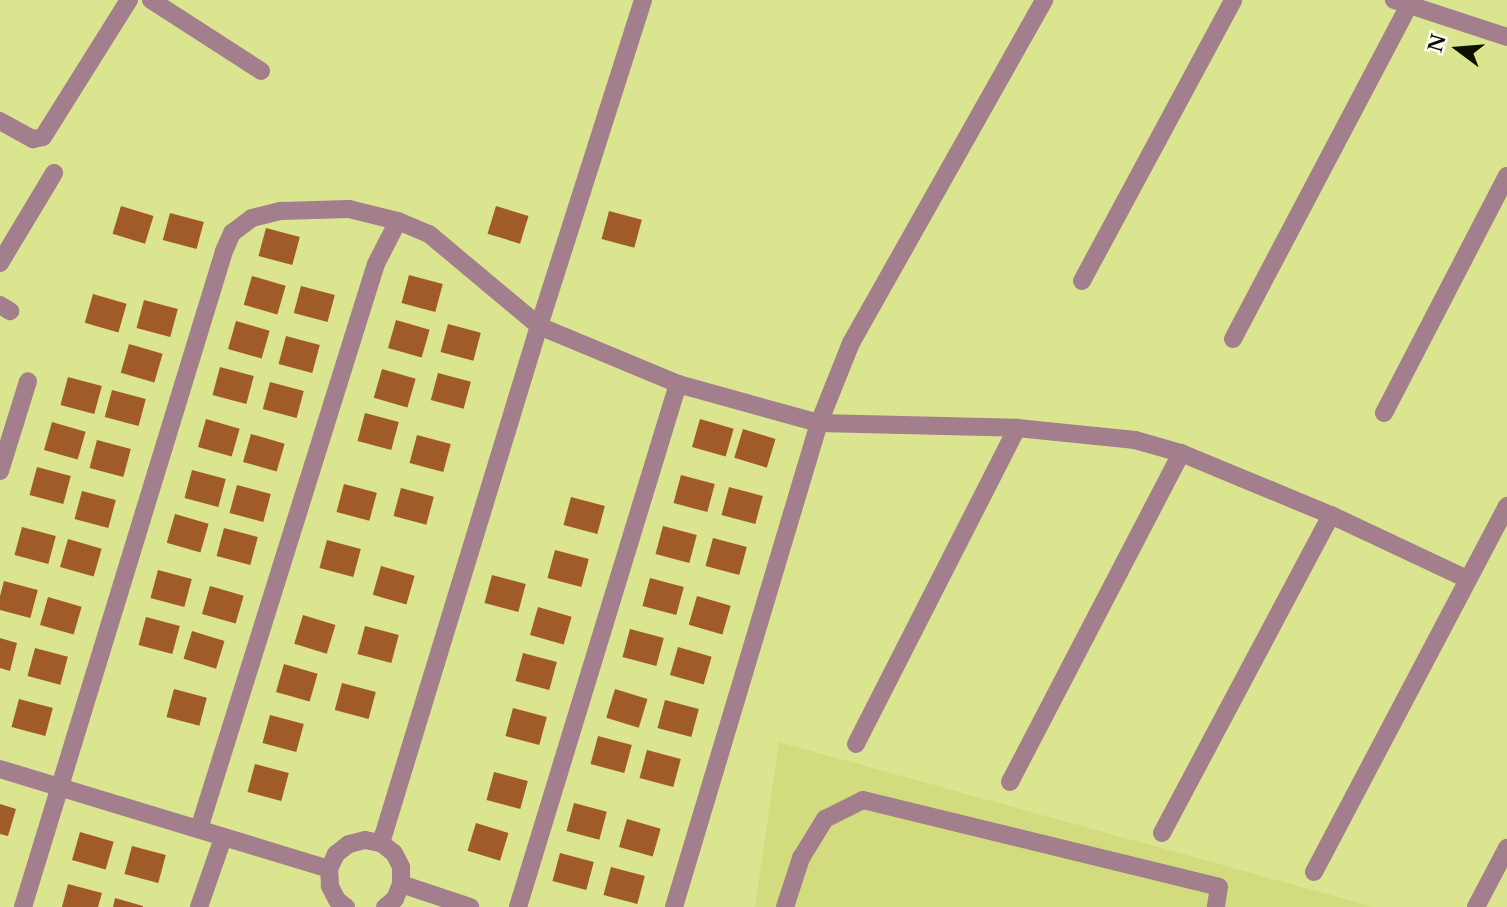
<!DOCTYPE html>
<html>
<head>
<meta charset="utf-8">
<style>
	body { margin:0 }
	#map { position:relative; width:1507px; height:907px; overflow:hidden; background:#dbe590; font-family:"Libre Baskerville",serif }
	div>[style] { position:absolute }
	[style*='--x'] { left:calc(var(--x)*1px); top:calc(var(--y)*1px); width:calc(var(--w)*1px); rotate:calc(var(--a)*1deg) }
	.built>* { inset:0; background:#d2dc7e }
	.building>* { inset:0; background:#a05b28; transform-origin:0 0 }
	.minor>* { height:18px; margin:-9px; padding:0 9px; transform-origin:9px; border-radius:9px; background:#a37e8c }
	span { translate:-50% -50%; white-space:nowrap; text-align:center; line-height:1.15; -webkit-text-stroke:5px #fdfef6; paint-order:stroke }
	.north { position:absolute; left:1423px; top:14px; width:70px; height:70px; -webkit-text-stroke:5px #fdfef6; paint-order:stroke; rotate:286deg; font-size:19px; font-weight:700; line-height:28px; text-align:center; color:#0e1000 }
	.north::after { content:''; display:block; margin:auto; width:24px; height:32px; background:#0e1000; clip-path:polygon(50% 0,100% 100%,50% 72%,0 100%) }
</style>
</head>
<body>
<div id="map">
	<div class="built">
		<i style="clip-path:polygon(779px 742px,1374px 907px,755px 907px)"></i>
	</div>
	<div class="building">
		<i style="left:121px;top:206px;width:34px;height:29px;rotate:17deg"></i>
		<i style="left:496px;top:206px;width:34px;height:29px;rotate:17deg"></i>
		<i style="left:609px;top:211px;width:34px;height:29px;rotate:15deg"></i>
		<i style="left:170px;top:213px;width:35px;height:28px;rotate:15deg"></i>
		<i style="left:266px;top:228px;width:35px;height:29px;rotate:15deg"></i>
		<i style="left:409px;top:275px;width:35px;height:29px;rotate:15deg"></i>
		<i style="left:252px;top:276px;width:35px;height:30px;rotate:16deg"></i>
		<i style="left:301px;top:286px;width:35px;height:28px;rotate:15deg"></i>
		<i style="left:93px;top:294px;width:35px;height:30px;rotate:16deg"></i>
		<i style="left:144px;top:300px;width:35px;height:29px;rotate:15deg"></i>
		<i style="left:396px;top:320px;width:35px;height:29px;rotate:16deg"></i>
		<i style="left:236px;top:321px;width:35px;height:29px;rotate:16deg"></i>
		<i style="left:448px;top:324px;width:34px;height:29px;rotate:15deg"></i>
		<i style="left:286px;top:336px;width:35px;height:29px;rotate:15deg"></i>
		<i style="left:129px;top:344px;width:35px;height:30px;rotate:16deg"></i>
		<i style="left:220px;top:367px;width:35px;height:29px;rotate:15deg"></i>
		<i style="left:382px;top:369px;width:35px;height:30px;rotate:16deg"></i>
		<i style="left:438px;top:373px;width:34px;height:28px;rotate:15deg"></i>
		<i style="left:68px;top:377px;width:35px;height:29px;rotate:15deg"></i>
		<i style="left:270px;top:382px;width:35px;height:28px;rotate:15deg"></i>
		<i style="left:112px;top:390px;width:35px;height:28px;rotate:15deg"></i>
		<i style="left:365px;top:413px;width:35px;height:29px;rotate:15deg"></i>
		<i style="left:206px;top:419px;width:35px;height:29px;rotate:16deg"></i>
		<i style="left:700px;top:419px;width:35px;height:29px;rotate:16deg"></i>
		<i style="left:52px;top:422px;width:35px;height:29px;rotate:16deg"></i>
		<i style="left:743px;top:429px;width:34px;height:30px;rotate:17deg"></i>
		<i style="left:251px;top:434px;width:35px;height:29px;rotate:16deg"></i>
		<i style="left:417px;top:435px;width:35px;height:29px;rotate:15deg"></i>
		<i style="left:97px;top:440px;width:35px;height:29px;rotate:15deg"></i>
		<i style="left:37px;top:467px;width:35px;height:29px;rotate:15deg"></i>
		<i style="left:192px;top:470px;width:35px;height:29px;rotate:15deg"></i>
		<i style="left:681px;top:475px;width:35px;height:29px;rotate:15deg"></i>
		<i style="left:344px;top:484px;width:34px;height:29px;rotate:15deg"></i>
		<i style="left:237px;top:485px;width:35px;height:29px;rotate:15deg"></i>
		<i style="left:729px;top:487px;width:35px;height:29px;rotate:15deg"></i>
		<i style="left:401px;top:488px;width:34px;height:29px;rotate:15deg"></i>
		<i style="left:82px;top:491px;width:35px;height:29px;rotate:15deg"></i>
		<i style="left:571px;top:497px;width:35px;height:29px;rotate:15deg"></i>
		<i style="left:175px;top:514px;width:35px;height:30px;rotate:16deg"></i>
		<i style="left:663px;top:526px;width:35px;height:29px;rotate:15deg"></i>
		<i style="left:22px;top:527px;width:35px;height:29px;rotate:15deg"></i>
		<i style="left:224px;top:528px;width:35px;height:29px;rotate:15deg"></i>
		<i style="left:713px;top:538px;width:35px;height:29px;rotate:15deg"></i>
		<i style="left:68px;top:539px;width:35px;height:29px;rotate:16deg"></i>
		<i style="left:327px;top:540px;width:35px;height:29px;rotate:15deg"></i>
		<i style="left:555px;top:550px;width:35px;height:29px;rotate:15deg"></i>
		<i style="left:381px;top:566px;width:35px;height:30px;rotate:16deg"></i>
		<i style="left:158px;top:570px;width:35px;height:29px;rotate:15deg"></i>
		<i style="left:492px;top:575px;width:35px;height:29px;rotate:15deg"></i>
		<i style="left:650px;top:578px;width:35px;height:29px;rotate:15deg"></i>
		<i style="left:4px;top:581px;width:35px;height:29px;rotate:15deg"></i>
		<i style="left:210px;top:586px;width:35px;height:29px;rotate:16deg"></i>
		<i style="left:697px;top:596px;width:35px;height:30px;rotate:16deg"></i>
		<i style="left:48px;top:597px;width:35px;height:29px;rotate:16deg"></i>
		<i style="left:538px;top:607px;width:35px;height:29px;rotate:16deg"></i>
		<i style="left:303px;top:615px;width:34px;height:30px;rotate:17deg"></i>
		<i style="left:146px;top:617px;width:35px;height:29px;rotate:15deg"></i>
		<i style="left:365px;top:626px;width:35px;height:29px;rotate:15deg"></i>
		<i style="left:630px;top:629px;width:35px;height:29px;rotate:15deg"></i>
		<i style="left:192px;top:631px;width:34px;height:29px;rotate:17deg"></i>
		<i style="clip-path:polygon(0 638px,17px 643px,10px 671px,0 668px)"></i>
		<i style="left:678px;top:647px;width:35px;height:29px;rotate:16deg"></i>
		<i style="left:35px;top:648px;width:34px;height:29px;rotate:15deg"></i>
		<i style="left:523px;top:653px;width:35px;height:29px;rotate:15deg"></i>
		<i style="left:284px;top:664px;width:35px;height:29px;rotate:16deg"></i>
		<i style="left:342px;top:683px;width:35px;height:28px;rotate:15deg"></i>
		<i style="left:174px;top:689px;width:34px;height:29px;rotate:15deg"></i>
		<i style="left:615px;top:689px;width:34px;height:30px;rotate:17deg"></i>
		<i style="left:19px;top:699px;width:35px;height:29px;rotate:15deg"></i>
		<i style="left:665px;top:700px;width:35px;height:29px;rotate:15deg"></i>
		<i style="left:513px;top:708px;width:35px;height:29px;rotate:15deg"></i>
		<i style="left:270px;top:715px;width:35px;height:29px;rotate:15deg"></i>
		<i style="left:598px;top:736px;width:35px;height:29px;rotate:15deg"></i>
		<i style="left:647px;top:750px;width:35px;height:29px;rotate:15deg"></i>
		<i style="left:255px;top:764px;width:35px;height:29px;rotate:15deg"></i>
		<i style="left:494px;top:772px;width:35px;height:29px;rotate:15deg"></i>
		<i style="left:574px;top:803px;width:34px;height:29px;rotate:15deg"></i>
		<i style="clip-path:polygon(0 804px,16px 809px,8px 836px,0 834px)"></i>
		<i style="left:627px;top:819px;width:35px;height:29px;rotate:16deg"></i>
		<i style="left:476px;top:823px;width:34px;height:29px;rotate:17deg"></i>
		<i style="left:80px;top:832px;width:35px;height:29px;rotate:16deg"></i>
		<i style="left:132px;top:846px;width:35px;height:29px;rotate:15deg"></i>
		<i style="left:560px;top:853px;width:35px;height:29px;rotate:15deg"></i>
		<i style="left:611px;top:867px;width:35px;height:29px;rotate:15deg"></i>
		<i style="clip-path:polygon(68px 884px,102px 893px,98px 907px,62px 907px)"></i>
		<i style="clip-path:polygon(115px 898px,143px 906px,143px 907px,113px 907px)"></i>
	</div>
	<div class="minor">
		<i style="--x:151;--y:0;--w:131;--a:32.8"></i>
		<i style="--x:1394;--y:0;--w:119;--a:18.1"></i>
		<i style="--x:0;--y:121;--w:38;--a:29"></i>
		<i style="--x:33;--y:139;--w:10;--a:-11"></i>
		<i style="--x:43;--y:137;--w:162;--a:-57.9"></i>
		<i style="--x:0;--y:263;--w:105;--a:-59"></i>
		<i style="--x:1082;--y:281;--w:319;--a:-61.7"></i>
		<i style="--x:0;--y:305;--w:12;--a:31"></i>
		<i style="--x:1233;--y:339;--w:378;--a:-62.2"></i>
		<i style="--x:1384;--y:413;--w:267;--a:-62.6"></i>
		<i style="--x:0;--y:471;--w:94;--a:-72.7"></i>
		<i style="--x:856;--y:744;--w:355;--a:-63"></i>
		<i style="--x:0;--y:769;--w:344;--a:16.9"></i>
		<i style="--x:1010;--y:782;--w:371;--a:-62.5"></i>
		<i style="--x:199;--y:829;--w:592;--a:-72.61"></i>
		<i style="--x:376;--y:264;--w:48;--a:-62.9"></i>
		<i style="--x:1162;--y:833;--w:360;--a:-62"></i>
		<i style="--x:381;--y:843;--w:541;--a:-73.01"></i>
		<i style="--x:539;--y:326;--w:342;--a:-72.3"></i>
		<i style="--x:1314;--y:872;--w:414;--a:-62.2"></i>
		<i style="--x:401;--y:884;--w:73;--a:18.4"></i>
		<i style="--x:23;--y:907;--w:686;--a:-72.96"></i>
		<i style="--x:224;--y:251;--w:20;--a:-66"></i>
		<i style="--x:232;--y:233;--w:25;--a:-37"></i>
		<i style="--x:252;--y:218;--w:30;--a:-14"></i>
		<i style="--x:281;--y:211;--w:68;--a:-1.7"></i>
		<i style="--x:349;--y:209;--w:50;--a:13.8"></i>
		<i style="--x:398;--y:221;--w:34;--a:23"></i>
		<i style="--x:429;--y:234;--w:143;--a:39.9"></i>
		<i style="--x:539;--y:326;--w:151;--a:22.6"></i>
		<i style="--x:678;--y:384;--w:146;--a:15.5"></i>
		<i style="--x:819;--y:423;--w:198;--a:1.4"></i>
		<i style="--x:1017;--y:428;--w:119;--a:5.8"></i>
		<i style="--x:1135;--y:440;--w:48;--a:15.8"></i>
		<i style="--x:1181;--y:453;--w:162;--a:22.5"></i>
		<i style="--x:1331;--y:515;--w:150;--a:25.2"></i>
		<i style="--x:199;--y:907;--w:73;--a:-70.8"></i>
		<i style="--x:346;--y:907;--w:11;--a:-142"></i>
		<i style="--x:337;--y:900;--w:16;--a:-117"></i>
		<i style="--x:330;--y:886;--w:17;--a:-93"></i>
		<i style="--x:329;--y:869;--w:17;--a:-65"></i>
		<i style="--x:336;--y:854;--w:16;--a:-38"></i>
		<i style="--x:349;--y:844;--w:16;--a:-14"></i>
		<i style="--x:365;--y:840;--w:16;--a:11"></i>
		<i style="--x:381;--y:843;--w:16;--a:38"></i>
		<i style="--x:394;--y:853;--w:16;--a:63"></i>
		<i style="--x:401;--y:867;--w:17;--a:90"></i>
		<i style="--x:401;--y:884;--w:16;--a:112"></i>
		<i style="--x:395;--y:899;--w:13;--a:141"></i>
		<i style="--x:518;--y:907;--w:547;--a:-72.99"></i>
		<i style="--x:674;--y:907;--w:505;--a:-73.32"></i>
		<i style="--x:819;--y:423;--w:86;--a:-68.2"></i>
		<i style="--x:851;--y:343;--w:394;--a:-60.6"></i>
		<i style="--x:785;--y:907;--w:52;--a:-71.9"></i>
		<i style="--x:801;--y:858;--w:46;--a:-58.4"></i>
		<i style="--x:825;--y:819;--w:42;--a:-26.6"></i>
		<i style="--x:863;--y:800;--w:366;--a:13.7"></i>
		<i style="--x:1219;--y:887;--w:20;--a:99"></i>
		<i style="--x:1476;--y:907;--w:67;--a:-62.3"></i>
	</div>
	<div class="north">N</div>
</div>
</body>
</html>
